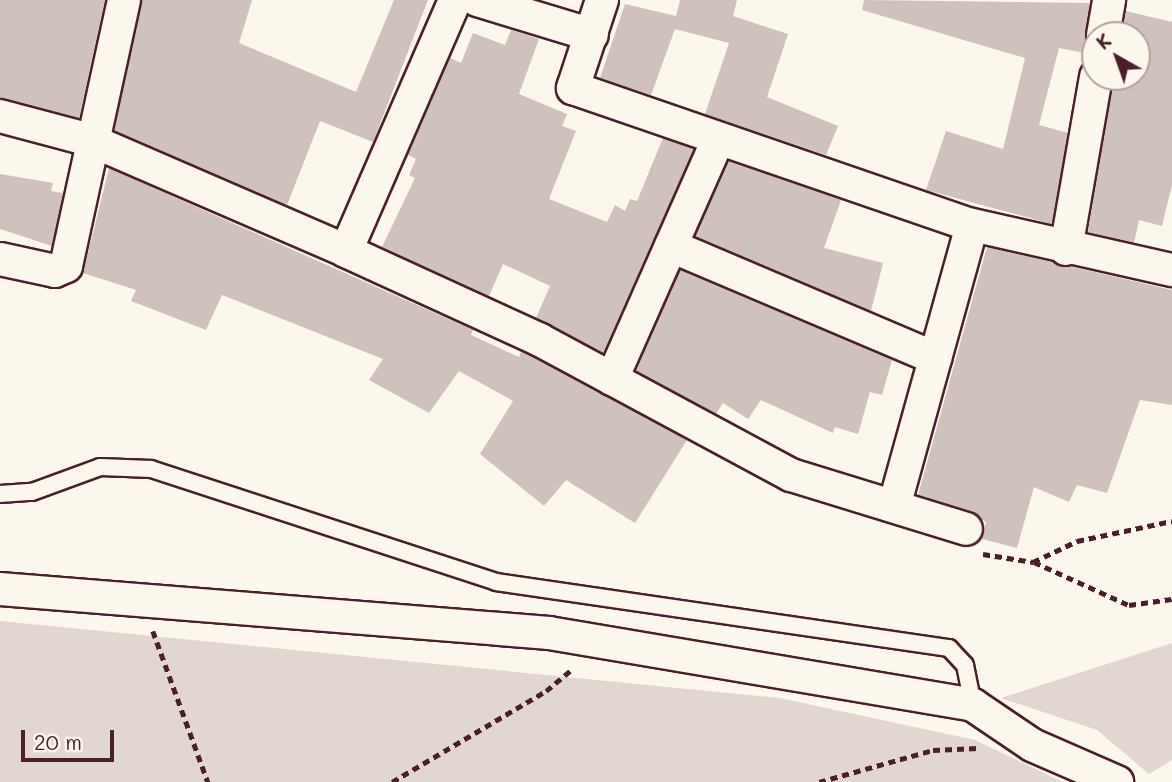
<!DOCTYPE html>
<html>
<head>
<meta charset="utf-8">
<style>
	body { margin:0 }
	#map { position:relative; width:1172px; height:782px; overflow:hidden; background:#fbf7ec; font-family:Mali,sans-serif }
	div>[style] { position:absolute }
	[style*='--x'] { left:calc(var(--x)*1px); top:calc(var(--y)*1px); width:calc(var(--w)*1px); rotate:calc(var(--a)*1deg) }
	.green>* { inset:0; background:#e2d7d0 }
	.building>* { inset:0; background:#cfc2bc }
	.path>* { height:4.5px; margin-top:-2.25px; transform-origin:0; background:repeating-linear-gradient(90deg,#4a1f2b 0 7px,transparent 0 12px) }
	.roads { filter:drop-shadow(2px 0 #4a1f2b) drop-shadow(-2px 0 #4a1f2b) drop-shadow(0 2px #4a1f2b) drop-shadow(0 -2px #4a1f2b) }
	.lane>* { height:16px; margin:-8px; padding:0 8px; transform-origin:8px; border-radius:8px; background:#fbf7ec }
	.street>* { height:32px; margin:-16px; padding:0 16px; transform-origin:16px; border-radius:16px; background:#fbf7ec }
	span { translate:-50% -50%; white-space:nowrap; text-align:center; line-height:1.15; -webkit-text-stroke:5px #fbf7ec; paint-order:stroke }
	.north { position:absolute; left:1081px; top:21px; width:70px; height:70px; box-sizing:border-box; background:#fbf7ec; border:2px solid #b4a19f; border-radius:50%; rotate:320deg; font-size:19px; font-weight:700; line-height:28px; text-align:center; color:#4a1f2b }
	.north::after { content:''; display:block; margin:auto; width:24px; height:32px; background:#4a1f2b; clip-path:polygon(50% 0,100% 100%,50% 72%,0 100%) }
	.scale { position:absolute; left:21px; top:730px; width:93px; height:32px; box-sizing:border-box; border:4px solid #4a1f2b; border-top:0; padding-left:9px; font-size:21px; line-height:24px; white-space:nowrap; color:#4a1f2b; -webkit-text-stroke:5px #fbf7ec; paint-order:stroke }
</style>
</head>
<body>
<div id="map">
	<div class="green">
		<i style="clip-path:polygon(0 621px,780px 698px,975px 740px,1063px 782px,0 782px)"></i>
		<i style="clip-path:polygon(1172px 643px,1172px 760px,1149px 774px,1097px 730px,1001px 698px)"></i>
	</div>
	<div class="building">
		<i style="clip-path:polygon(0 0,105px 0,79px 118px,0 98px)"></i>
		<i style="clip-path:polygon(142px 0,252px 0,239px 43px,356px 92px,394px 0,428px 0,373px 142px,320px 121px,287px 205px,114px 131px)"></i>
		<i style="clip-path:polygon(680px 0,737px 0,733px 16px,788px 34px,767px 97px,838px 126px,826px 155px,705px 114px,729px 43px,675px 29px,651px 95px,600px 78px,625px 4px,676px 16px)"></i>
		<i style="clip-path:polygon(864px 0,1090px 3px,1086px 41px,1095px 55px,1059px 48px,1039px 125px,1068px 133px,1052px 224px,926px 190px,946px 131px,1003px 149px,1025px 58px,862px 10px)"></i>
		<i style="clip-path:polygon(1126px 11px,1172px 22px,1172px 185px,1162px 226px,1139px 220px,1134px 243px,1088px 232px,1114px 77px,1137px 77px,1137px 35px,1122px 35px)"></i>
		<i style="clip-path:polygon(511px 30px,539px 39px,519px 94px,567px 114px,562px 126px,576px 131px,549px 199px,607px 222px,615px 205px,625px 211px,630px 199px,637px 201px,663px 138px,694px 149px,603px 353px,536px 318px,550px 286px,503px 264px,489px 296px,382px 247px,415px 178px,409px 175px,416px 159px,408px 155px,450px 58px,461px 63px,473px 33px,505px 45px)"></i>
		<i style="clip-path:polygon(729px 161px,841px 200px,824px 248px,883px 263px,871px 311px,695px 236px)"></i>
		<i style="clip-path:polygon(109px 168px,473px 330px,471px 335px,519px 357px,521px 352px,532px 356px,687px 440px,635px 523px,566px 480px,544px 506px,480px 454px,513px 401px,459px 371px,429px 413px,369px 380px,383px 359px,222px 295px,206px 330px,131px 301px,136px 290px,83px 273px)"></i>
		<i style="clip-path:polygon(0 174px,53px 183px,51px 191px,63px 193px,52px 246px,0 229px)"></i>
		<i style="clip-path:polygon(987px 247px,1172px 290px,1172px 405px,1140px 400px,1107px 493px,1077px 485px,1069px 502px,1034px 487px,1017px 548px,982px 539px,986px 522px,972px 512px,918px 495px)"></i>
		<i style="clip-path:polygon(680px 270px,892px 360px,882px 395px,870px 392px,858px 434px,835px 427px,833px 433px,761px 400px,748px 419px,723px 403px,716px 414px,636px 371px)"></i>
	</div>
	<div class="path">
		<i style="--x:983;--y:554;--w:51;--a:9.1"></i>
		<i style="--x:1033;--y:562;--w:49;--a:-25.5"></i>
		<i style="--x:1077;--y:541;--w:97;--a:-11.9"></i>
		<i style="--x:1034;--y:562;--w:104;--a:24.4"></i>
		<i style="--x:1129;--y:605;--w:43;--a:-7.9"></i>
		<i style="--x:153;--y:631;--w:161;--a:70"></i>
		<i style="--x:392;--y:782;--w:179;--a:-30.6"></i>
		<i style="--x:546;--y:691;--w:34;--a:-40"></i>
		<i style="--x:819;--y:782;--w:118;--a:-15.7"></i>
		<i style="--x:933;--y:750;--w:45;--a:-2.5"></i>
	</div>
	<div class="roads">
		<div class="lane">
			<i style="--x:0;--y:494;--w:32;--a:-4"></i>
			<i style="--x:32;--y:492;--w:72;--a:-20.2"></i>
			<i style="--x:100;--y:467;--w:51;--a:2.2"></i>
			<i style="--x:151;--y:469;--w:363;--a:18.1"></i>
			<i style="--x:496;--y:582;--w:458;--a:8.3"></i>
			<i style="--x:949;--y:648;--w:23;--a:47"></i>
			<i style="--x:965;--y:665;--w:41;--a:78.7"></i>
		</div>
		<div class="street">
			<i style="--x:477;--y:0;--w:120;--a:16.9"></i>
			<i style="--x:602;--y:0;--w:93;--a:108.2"></i>
			<i style="--x:573;--y:88;--w:422;--a:19"></i>
			<i style="--x:1103;--y:35;--w:36;--a:-80"></i>
			<i style="--x:0;--y:116;--w:93;--a:14.9"></i>
			<i style="--x:90;--y:140;--w:279;--a:23.4"></i>
			<i style="--x:346;--y:251;--w:213;--a:24.6"></i>
			<i style="--x:540;--y:340;--w:285;--a:28.3"></i>
			<i style="--x:791;--y:475;--w:183;--a:17.1"></i>
			<i style="--x:671;--y:246;--w:287;--a:23"></i>
			<i style="--x:1066;--y:249;--w:175;--a:-80.1"></i>
			<i style="--x:346;--y:251;--w:274;--a:-66.5"></i>
			<i style="--x:0;--y:259;--w:56;--a:12.3"></i>
			<i style="--x:55;--y:271;--w:12;--a:-24"></i>
			<i style="--x:66;--y:266;--w:272;--a:-77.7"></i>
			<i style="--x:612;--y:379;--w:259;--a:-66.1"></i>
			<i style="--x:895;--y:503;--w:288;--a:-74.5"></i>
			<i style="--x:972;--y:225;--w:205;--a:12.7"></i>
			<i style="--x:0;--y:589;--w:551;--a:4.58"></i>
			<i style="--x:549;--y:633;--w:430;--a:9.6"></i>
			<i style="--x:973;--y:705;--w:71;--a:34.1"></i>
			<i style="--x:1032;--y:745;--w:93;--a:23.5"></i>
		</div>
	</div>
	<div class="north">K</div>
	<div class="scale">20 m</div>
</div>
</body>
</html>
